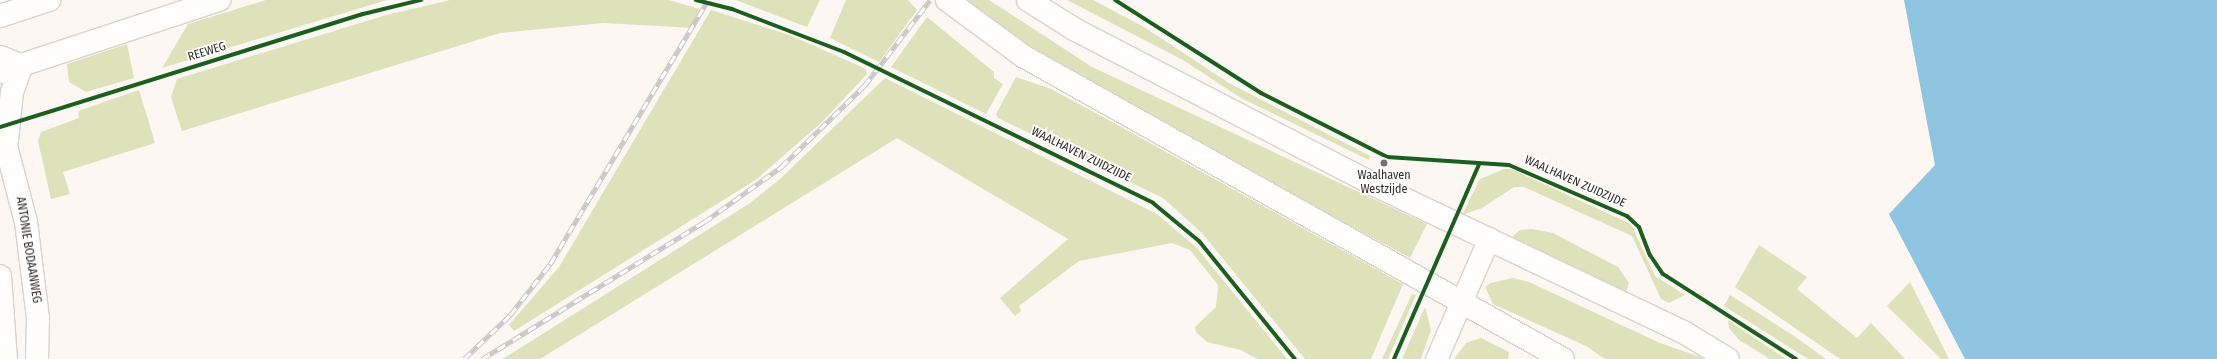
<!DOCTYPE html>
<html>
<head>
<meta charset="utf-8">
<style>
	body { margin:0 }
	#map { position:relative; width:2217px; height:359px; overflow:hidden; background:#fcf7f2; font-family:"Fira Sans Condensed",sans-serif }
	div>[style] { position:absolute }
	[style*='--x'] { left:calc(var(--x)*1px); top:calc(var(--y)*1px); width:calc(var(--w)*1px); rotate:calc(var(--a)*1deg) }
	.green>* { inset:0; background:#dde2ba }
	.water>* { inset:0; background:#90c5e2 }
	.roads { filter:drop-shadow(1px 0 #d7d3ce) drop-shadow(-1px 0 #d7d3ce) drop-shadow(0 1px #d7d3ce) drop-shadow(0 -1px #d7d3ce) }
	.minor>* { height:21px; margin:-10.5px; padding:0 10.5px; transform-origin:10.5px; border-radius:10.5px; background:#fffefd }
	.tertiary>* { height:22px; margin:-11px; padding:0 11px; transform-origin:11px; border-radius:11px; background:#fffefd }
	.secondary>* { height:22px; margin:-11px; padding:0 11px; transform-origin:11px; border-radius:11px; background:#fffefd }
	.rail>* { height:4.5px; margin-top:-2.25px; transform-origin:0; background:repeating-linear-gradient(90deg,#fff 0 9px,#c9c8c7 0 18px); box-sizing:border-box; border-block:1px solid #c9c8c7 }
	.cycleway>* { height:4px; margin:-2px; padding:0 2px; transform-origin:2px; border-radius:2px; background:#1b5e20 }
	.dots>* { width:11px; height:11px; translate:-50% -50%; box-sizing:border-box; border:2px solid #fff; border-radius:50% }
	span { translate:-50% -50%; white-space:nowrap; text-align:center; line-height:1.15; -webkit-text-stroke:3.5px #fff; paint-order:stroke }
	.street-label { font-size:12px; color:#312c27 }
	.poi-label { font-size:12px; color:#312c27 }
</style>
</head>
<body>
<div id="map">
	<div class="green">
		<i style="clip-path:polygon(266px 0,387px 0,162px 68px,188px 24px)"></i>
		<i style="clip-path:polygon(450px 0,669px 0,703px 10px,694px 28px,603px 23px,500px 33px,182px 131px,171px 97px,177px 79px,383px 16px)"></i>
		<i style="clip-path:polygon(736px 0,820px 0,807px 27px)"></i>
		<i style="clip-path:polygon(846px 0,908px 0,917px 10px,879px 62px,830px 38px)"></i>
		<i style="clip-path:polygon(966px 0,989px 0,1092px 67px,1427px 224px,1410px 258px,1076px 76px,1011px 35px)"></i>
		<i style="clip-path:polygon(1067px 0,1093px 0,1144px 27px,1229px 83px,1370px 156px,1369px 160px,1241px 98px,1183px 60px)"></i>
		<i style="clip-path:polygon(711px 10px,792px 36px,866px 69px,867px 74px,822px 122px,757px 179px,514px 331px,509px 325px,559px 267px)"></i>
		<i style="clip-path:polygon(927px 17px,994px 72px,994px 78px,1003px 84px,986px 114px,891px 67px)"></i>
		<i style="clip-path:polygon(127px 44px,134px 78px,86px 92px,69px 82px,67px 64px)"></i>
		<i style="clip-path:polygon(1016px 77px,1051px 89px,1116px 124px,1403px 284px,1371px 359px,1305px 359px,1202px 233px,1163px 198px,998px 118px,996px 114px)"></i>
		<i style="clip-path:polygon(885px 78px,1157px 214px,1197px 248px,1287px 359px,1257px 359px,1241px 350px,1207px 342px,1196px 332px,1195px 327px,1216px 307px,1218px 285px,1190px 250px,1172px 243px,1079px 261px,1019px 306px,1021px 311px,1015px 316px,1000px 298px,1068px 239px,897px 138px,540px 359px,503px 359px,750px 203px,780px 179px)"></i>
		<i style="clip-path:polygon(139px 90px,155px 143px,63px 172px,70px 194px,51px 199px,38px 141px,41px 132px,79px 118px,78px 111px)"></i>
		<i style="clip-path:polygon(1504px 169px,1511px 169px,1631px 224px,1655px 276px,1685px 295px,1669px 303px,1661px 299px,1632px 236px,1524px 187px,1514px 187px,1482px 208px,1462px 215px,1480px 179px)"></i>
		<i style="clip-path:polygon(1532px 229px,1553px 233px,1618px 267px,1629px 283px,1626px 293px,1512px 237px,1520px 230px)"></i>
		<i style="clip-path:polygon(1759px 245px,1807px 277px,1797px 289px,1857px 338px,1871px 323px,1905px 359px,1840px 359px,1735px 287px)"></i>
		<i style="clip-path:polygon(1513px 278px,1529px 282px,1660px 343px,1706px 359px,1605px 359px,1586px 346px,1493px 304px,1485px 287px,1490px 283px)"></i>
		<i style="clip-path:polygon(1910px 282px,1949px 359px,1941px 359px,1887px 306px)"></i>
		<i style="clip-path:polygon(1412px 294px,1416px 295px,1388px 359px,1382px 359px)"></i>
		<i style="clip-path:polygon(1730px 295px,1797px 338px,1826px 359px,1808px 359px,1724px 306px)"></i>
		<i style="clip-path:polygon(1425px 307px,1431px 330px,1421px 359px,1402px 359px)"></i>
		<i style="clip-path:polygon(1728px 320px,1786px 359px,1770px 359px,1739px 340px,1729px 328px)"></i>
		<i style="clip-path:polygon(1481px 338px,1509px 352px,1508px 359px,1454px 359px,1466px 343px)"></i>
	</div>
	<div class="water">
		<i style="clip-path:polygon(1904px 0,2217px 0,2217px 359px,1965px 359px,1889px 214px,1935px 165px)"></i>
	</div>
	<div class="roads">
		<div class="minor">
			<i style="--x:0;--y:56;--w:24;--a:22"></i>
			<i style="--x:1436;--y:359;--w:132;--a:-66.3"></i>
		</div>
		<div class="tertiary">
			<i style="--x:0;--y:123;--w:102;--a:75.3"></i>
			<i style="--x:26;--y:222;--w:97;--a:82.9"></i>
			<i style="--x:38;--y:318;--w:41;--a:91.4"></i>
			<i style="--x:7;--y:140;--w:48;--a:-84.1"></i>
			<i style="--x:12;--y:92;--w:29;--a:-70"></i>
			<i style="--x:0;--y:276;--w:83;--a:85.9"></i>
		</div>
		<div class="secondary">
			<i style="--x:947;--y:0;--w:94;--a:36.4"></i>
			<i style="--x:1023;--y:56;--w:619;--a:29.3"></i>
			<i style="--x:1028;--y:0;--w:54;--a:32.2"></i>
			<i style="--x:1074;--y:29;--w:341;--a:27.4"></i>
			<i style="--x:1377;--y:186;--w:341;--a:25.5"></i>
			<i style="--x:1685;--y:333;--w:50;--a:31.2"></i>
			<i style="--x:0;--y:16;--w:52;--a:-18.1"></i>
			<i style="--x:0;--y:72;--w:231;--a:-18.2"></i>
		</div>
	</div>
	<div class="rail">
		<i style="--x:464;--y:359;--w:64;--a:-43.7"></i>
		<i style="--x:510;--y:315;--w:65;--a:-51.9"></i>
		<i style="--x:550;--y:264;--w:308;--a:-59.1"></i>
		<i style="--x:482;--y:359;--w:261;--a:-31.7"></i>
		<i style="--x:704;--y:222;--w:95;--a:-35.5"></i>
		<i style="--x:781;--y:167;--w:116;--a:-44.3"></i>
		<i style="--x:864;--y:86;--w:108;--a:-52.5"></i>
	</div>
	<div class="cycleway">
		<i style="--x:696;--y:0;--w:37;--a:14"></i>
		<i style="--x:732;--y:9;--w:120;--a:21"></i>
		<i style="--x:844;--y:52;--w:344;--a:26"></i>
		<i style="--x:1153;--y:203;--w:60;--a:39.6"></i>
		<i style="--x:1199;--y:241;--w:152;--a:50.9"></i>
		<i style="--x:1115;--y:0;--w:173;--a:32.5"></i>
		<i style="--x:1261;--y:93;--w:141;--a:26.9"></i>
		<i style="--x:1387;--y:157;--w:122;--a:3.8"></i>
		<i style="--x:1509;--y:165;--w:129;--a:23.4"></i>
		<i style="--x:1627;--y:216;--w:16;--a:43"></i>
		<i style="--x:1639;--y:227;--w:30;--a:69"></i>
		<i style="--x:1650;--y:255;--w:23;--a:56"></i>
		<i style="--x:1663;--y:274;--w:158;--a:32.6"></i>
		<i style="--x:0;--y:127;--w:380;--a:-17.3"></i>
		<i style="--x:363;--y:14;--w:60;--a:-13.6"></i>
		<i style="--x:1394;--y:359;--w:213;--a:-66.4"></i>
	</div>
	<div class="dots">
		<i style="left:1384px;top:163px;background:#78736e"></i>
	</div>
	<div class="street-label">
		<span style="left:207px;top:52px;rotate:-17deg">REEWEG</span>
		<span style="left:1081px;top:155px;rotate:26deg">WAALHAVEN ZUIDZIJDE</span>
		<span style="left:1575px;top:182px;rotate:24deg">WAALHAVEN ZUIDZIJDE</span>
		<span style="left:28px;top:250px;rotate:81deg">ANTONIE BODAANWEG</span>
	</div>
	<div class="poi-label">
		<span style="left:1384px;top:183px">Waalhaven<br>Westzijde</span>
	</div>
</div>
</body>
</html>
